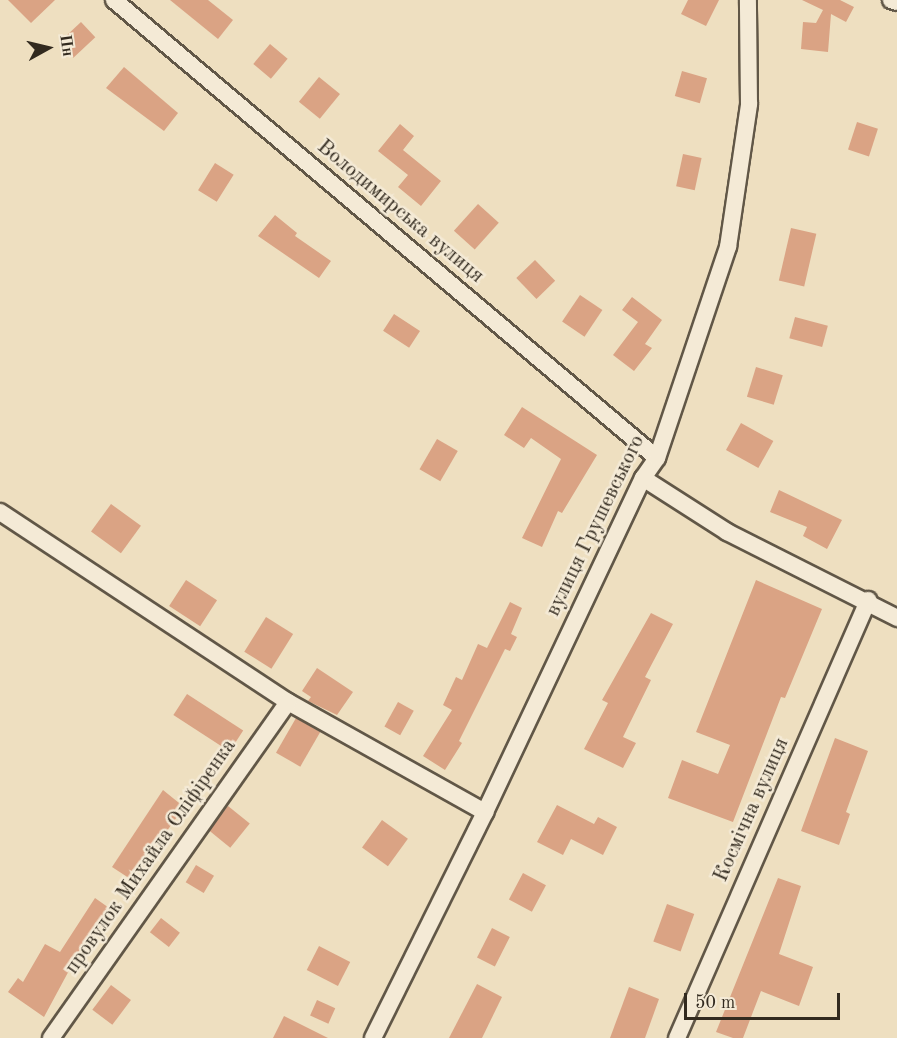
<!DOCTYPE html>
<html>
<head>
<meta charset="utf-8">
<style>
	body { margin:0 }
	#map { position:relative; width:897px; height:1038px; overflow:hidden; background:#eedfc0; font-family:"Old Standard TT",serif }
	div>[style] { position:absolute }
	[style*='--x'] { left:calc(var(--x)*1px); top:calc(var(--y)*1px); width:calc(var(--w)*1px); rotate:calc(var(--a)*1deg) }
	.building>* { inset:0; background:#daa384; transform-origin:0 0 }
	.roads { filter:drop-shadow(2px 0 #615747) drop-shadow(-2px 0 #615747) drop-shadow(0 2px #615747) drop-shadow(0 -2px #615747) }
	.minor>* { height:16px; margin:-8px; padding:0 8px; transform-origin:8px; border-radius:8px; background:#f4ead6 }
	span { translate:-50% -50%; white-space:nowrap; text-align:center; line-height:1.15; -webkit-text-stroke:5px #f4ead6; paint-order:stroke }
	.street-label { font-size:21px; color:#322a1f }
	.north { position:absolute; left:18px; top:18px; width:60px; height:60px; -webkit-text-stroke:4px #f4ead6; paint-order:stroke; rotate:82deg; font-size:16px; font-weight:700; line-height:24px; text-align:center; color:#322a1f }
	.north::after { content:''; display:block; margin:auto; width:21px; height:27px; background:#322a1f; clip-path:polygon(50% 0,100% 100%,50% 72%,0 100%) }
	.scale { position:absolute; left:684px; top:993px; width:156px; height:27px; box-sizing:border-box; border:3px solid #322a1f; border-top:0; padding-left:8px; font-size:18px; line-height:21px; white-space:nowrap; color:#322a1f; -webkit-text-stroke:4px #f4ead6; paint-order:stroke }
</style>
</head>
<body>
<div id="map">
	<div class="building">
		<i style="clip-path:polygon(8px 0,55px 0,31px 23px)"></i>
		<i style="clip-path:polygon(170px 0,208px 0,233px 20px,218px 39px)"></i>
		<i style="clip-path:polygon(688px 0,719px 0,706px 26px,681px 14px)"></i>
		<i style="clip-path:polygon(802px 0,840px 0,854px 7px,846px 22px,831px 14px,828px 52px,801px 49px,803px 22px,816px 23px,823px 10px)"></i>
		<i style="left:81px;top:22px;width:21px;height:30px;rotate:47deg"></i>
		<i style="left:270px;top:44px;width:23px;height:26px;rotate:40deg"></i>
		<i style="clip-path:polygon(124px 67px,178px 113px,164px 131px,106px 88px)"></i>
		<i style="left:682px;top:71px;width:26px;height:26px;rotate:16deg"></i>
		<i style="left:319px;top:77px;width:27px;height:32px;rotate:39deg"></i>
		<i style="left:857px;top:122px;width:22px;height:29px;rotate:18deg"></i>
		<i style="clip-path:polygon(400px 124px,414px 136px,403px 150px,441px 181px,421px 206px,398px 187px,408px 175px,378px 151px)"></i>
		<i style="left:683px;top:154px;width:19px;height:33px;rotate:12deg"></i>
		<i style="left:215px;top:163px;width:22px;height:32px;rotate:32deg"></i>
		<i style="left:478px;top:204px;width:28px;height:36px;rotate:42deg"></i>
		<i style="clip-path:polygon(275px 215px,297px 233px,295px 236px,331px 261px,319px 278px,258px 236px)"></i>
		<i style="left:791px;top:228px;width:26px;height:54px;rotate:13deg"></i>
		<i style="left:535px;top:260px;width:29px;height:26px;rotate:46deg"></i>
		<i style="left:580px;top:295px;width:27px;height:32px;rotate:34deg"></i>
		<i style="clip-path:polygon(632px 297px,662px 320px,645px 344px,652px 348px,634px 371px,613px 355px,638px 322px,622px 310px)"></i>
		<i style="left:394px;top:314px;width:31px;height:20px;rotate:33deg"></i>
		<i style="left:795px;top:317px;width:34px;height:22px;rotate:15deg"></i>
		<i style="left:756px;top:367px;width:28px;height:31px;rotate:17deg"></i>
		<i style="clip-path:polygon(522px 407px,597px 455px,562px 513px,558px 511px,542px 547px,522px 538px,561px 459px,531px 438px,524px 448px,504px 435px)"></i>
		<i style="left:741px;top:423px;width:37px;height:31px;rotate:29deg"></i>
		<i style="left:437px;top:439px;width:24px;height:35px;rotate:30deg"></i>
		<i style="clip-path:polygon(779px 490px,842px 520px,827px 549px,803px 536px,807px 527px,770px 512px)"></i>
		<i style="left:111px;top:504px;width:37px;height:34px;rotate:36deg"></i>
		<i style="left:186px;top:580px;width:37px;height:31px;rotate:33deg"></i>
		<i style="clip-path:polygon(756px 580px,822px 609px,785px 698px,781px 697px,733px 822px,668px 798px,682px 760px,718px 774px,730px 745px,696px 732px)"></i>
		<i style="clip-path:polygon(510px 602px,522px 608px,511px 634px,517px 637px,510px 651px,505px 649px,459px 741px,462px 743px,445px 770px,423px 756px,452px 710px,443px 705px,456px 677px,462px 680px,478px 644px,487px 648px)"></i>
		<i style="clip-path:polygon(651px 613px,673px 624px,645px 677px,651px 680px,623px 737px,636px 743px,623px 768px,584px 749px,608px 703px,602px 700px)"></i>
		<i style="left:266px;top:617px;width:32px;height:41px;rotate:32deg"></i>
		<i style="clip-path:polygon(317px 668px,353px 692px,337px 715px,308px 701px,311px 697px,302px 691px)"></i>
		<i style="left:187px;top:694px;width:67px;height:25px;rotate:33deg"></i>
		<i style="left:398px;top:702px;width:18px;height:28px;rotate:29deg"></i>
		<i style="left:296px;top:718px;width:28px;height:40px;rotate:30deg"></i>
		<i style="clip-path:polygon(835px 738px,868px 751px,846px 812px,850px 814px,839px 845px,801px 831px)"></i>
		<i style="clip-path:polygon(163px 790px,184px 807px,132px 880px,112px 867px)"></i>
		<i style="clip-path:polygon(557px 805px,594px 824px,598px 817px,617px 827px,603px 855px,571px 839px,563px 855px,537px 842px)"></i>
		<i style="left:228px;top:806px;width:28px;height:31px;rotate:39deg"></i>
		<i style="left:382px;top:820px;width:32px;height:34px;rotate:36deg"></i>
		<i style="left:196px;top:865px;width:21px;height:20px;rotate:31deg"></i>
		<i style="left:523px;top:873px;width:26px;height:30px;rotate:28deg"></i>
		<i style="clip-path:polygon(778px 878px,801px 886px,779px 954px,813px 967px,799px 1006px,761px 991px,743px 1038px,733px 1038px,716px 1032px)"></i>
		<i style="clip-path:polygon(95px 898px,112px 910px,90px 942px,86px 939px,44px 1017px,8px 992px,18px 978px,23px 982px,45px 944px,60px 952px)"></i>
		<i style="left:667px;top:904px;width:29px;height:40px;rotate:20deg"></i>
		<i style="left:161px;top:918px;width:24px;height:18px;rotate:38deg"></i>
		<i style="left:492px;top:928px;width:20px;height:33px;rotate:27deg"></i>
		<i style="left:319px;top:946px;width:35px;height:27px;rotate:27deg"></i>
		<i style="clip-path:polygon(477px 984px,502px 997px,482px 1038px,449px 1038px)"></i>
		<i style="left:111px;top:985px;width:25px;height:31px;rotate:37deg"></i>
		<i style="clip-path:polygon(629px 987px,659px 999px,645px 1038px,610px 1038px)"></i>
		<i style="left:317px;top:1000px;width:20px;height:17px;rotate:24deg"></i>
		<i style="clip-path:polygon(284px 1016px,328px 1038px,273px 1038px)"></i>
	</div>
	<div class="roads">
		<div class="minor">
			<i style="--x:114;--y:0;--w:710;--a:40.15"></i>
			<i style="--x:891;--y:0;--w:6;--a:18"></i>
			<i style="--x:643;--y:478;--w:100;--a:32.7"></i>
			<i style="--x:727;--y:532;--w:191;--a:26.8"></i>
			<i style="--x:0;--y:512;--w:345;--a:33.4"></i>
			<i style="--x:288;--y:702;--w:226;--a:29.2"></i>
			<i style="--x:51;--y:1038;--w:411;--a:-54.8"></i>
			<i style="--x:373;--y:1038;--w:252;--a:-63.6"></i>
			<i style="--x:485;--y:812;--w:369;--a:-64.7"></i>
			<i style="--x:643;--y:478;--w:24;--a:-55"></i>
			<i style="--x:657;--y:458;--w:223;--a:-71.4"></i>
			<i style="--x:728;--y:247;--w:145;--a:-81.6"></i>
			<i style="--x:749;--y:104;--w:104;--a:-90.6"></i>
			<i style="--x:677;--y:1038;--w:478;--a:-66.4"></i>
		</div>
	</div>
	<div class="street-label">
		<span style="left:400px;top:212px;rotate:40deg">Володимирська вулиця</span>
		<span style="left:596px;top:526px;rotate:-64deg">вулиця Грушевського</span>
		<span style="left:752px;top:810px;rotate:-66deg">Космічна вулиця</span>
		<span style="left:151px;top:857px;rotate:-55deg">провулок Михайла Оліфіренка</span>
	</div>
	<div class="north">Пн</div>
	<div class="scale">50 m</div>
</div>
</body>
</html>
